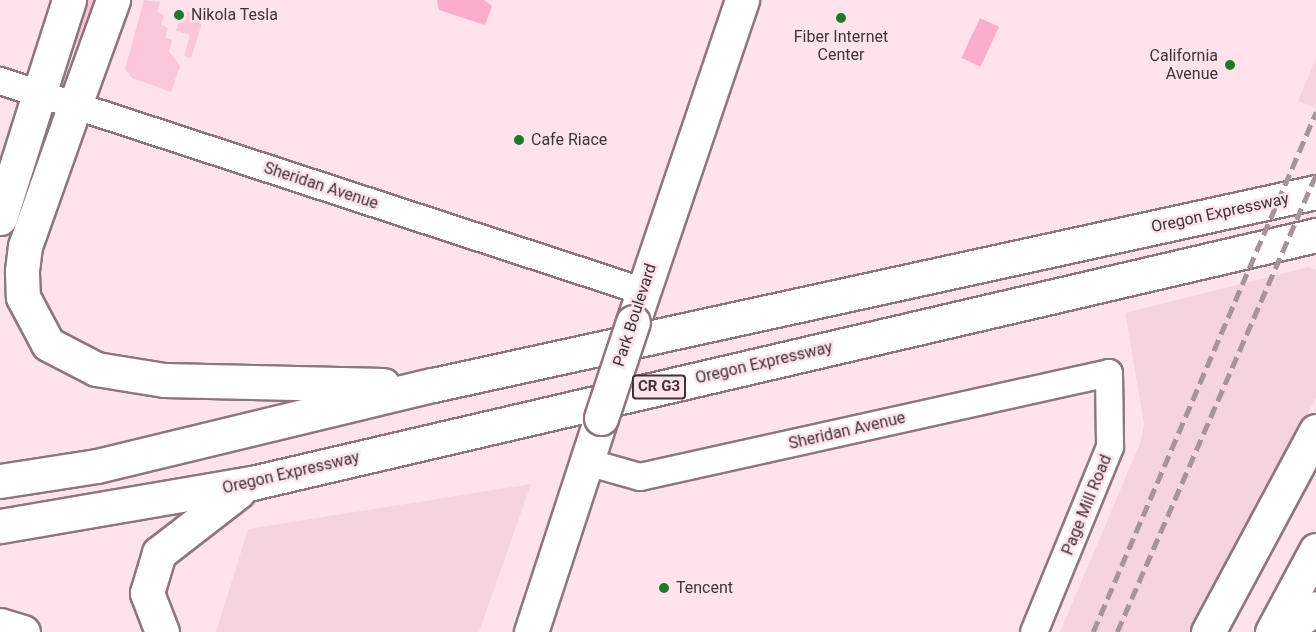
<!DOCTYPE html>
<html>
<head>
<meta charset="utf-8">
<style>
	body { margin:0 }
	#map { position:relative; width:1316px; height:632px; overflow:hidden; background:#fee3ed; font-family:Roboto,sans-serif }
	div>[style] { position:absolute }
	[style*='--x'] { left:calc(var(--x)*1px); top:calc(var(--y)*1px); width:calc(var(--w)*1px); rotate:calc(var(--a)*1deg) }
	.built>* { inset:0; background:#f5d4e0 }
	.green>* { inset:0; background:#fbc6da }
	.water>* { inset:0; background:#fcadcd; transform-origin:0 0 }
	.roads { filter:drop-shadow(2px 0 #8e767f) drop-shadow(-2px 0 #8e767f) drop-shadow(0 2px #8e767f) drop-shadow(0 -2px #8e767f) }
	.street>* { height:26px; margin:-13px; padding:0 13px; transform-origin:13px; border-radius:13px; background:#fff }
	.secondary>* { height:33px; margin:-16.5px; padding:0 16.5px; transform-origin:16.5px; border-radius:16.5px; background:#fff }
	.primary>* { height:33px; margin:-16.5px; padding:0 16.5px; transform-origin:16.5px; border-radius:16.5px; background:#fff }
	.rail>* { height:4.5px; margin-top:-2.25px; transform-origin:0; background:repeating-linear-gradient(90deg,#a7939b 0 12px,transparent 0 18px) }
	.bridges { filter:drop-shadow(2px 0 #8e767f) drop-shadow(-2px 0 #8e767f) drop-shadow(0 2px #8e767f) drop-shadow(0 -2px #8e767f) }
	.secondary-bridge>* { height:33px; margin:-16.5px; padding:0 16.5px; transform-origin:16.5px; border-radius:16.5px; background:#fff }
	.dots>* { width:16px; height:16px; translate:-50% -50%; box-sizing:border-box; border:3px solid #fee3ed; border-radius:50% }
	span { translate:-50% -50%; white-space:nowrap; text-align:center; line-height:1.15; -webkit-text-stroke:5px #fee3ed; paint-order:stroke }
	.shield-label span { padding:2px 4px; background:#fee3ed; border:2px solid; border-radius:4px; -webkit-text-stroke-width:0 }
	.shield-label { font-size:15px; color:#3e3438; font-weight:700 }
	.poi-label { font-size:16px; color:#3e3438 }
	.left { translate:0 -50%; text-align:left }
	.right { translate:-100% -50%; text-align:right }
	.street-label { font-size:16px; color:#3e3438 }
</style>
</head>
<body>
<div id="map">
	<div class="built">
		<i style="clip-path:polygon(1316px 58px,1316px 108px,1298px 101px)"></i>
		<i style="clip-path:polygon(1309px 267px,1316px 271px,1316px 397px,1197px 632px,1060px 632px,1141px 441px,1144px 424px,1125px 313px)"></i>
		<i style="clip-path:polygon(531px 484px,479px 632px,216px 632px,248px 529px)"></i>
	</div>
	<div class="green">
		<i style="clip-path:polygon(85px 0,95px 0,67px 67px,65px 64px)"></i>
		<i style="clip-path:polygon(144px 0,160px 2px,157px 12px,164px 15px,161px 25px,168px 28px,165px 38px,172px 40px,169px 51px,180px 66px,171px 92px,132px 78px,125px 69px)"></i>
		<i style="clip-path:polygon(175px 8px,204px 17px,191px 58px,184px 56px,190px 35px,176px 31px,179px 21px,172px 18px)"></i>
	</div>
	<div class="water">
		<i style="clip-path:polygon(437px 0,484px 0,492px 6px,485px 25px,439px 10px)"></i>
		<i style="left:980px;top:18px;width:21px;height:44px;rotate:25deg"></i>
	</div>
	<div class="roads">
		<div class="street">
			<i style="--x:0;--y:81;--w:675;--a:18.11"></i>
			<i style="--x:587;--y:462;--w:55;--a:15.8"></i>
			<i style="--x:640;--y:477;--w:480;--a:-12.5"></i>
			<i style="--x:1109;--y:373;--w:74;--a:89.2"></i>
			<i style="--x:1110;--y:447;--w:200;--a:112.3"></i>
		</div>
		<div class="secondary">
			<i style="--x:39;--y:94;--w:99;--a:-72.3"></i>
			<i style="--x:75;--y:105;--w:112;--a:-70.1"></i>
			<i style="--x:633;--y:322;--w:340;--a:-71.3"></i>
			<i style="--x:531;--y:632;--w:225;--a:-71.9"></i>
		</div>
		<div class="primary">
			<i style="--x:75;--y:105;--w:150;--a:109.5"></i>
			<i style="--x:25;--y:246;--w:26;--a:97"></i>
			<i style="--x:22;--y:272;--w:25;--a:88"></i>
			<i style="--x:23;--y:297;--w:53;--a:62"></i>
			<i style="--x:48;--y:344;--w:54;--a:27.5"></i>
			<i style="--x:96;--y:369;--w:69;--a:9.2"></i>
			<i style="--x:164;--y:380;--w:219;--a:1.3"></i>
			<i style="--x:0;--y:218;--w:130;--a:-72.5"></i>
			<i style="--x:0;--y:481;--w:98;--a:-8.8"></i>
			<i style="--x:97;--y:466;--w:346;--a:-13.6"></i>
			<i style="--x:433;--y:385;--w:904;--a:-12.33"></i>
			<i style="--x:0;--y:526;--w:256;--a:-9.7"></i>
			<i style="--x:252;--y:483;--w:1093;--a:-13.12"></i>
			<i style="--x:0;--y:625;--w:24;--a:17"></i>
			<i style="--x:162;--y:632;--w:42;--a:-111"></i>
			<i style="--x:147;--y:593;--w:42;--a:-73.3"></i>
			<i style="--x:159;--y:553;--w:100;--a:-37.7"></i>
			<i style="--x:1208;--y:632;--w:228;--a:-61.8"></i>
			<i style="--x:1272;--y:632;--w:93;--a:-61.8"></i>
			<i style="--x:1281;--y:632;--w:42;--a:-34.4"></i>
		</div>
	</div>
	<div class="rail">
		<i style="--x:1093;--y:632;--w:566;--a:-66.79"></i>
		<i style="--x:1117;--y:632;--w:498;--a:-66.5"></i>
	</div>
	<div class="bridges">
		<div class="secondary-bridge">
			<i style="--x:601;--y:418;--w:101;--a:-71.6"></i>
		</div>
	</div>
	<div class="dots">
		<i style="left:179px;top:15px;background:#217825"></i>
		<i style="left:841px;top:18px;background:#217825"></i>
		<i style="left:1230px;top:65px;background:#217825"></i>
		<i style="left:519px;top:140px;background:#217825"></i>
		<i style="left:664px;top:588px;background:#217825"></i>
	</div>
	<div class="shield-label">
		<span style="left:659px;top:387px">CR G3</span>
	</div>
	<div class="poi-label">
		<span class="left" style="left:191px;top:15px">Nikola Tesla</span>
		<span style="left:841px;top:46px">Fiber Internet<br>Center</span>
		<span class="right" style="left:1218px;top:65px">California<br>Avenue</span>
		<span class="left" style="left:531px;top:140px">Cafe Riace</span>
		<span class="left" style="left:676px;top:588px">Tencent</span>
	</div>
	<div class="street-label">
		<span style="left:321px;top:186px;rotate:18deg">Sheridan Avenue</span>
		<span style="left:1220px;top:213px;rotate:-12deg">Oregon Expressway</span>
		<span style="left:635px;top:315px;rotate:-72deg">Park Boulevard</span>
		<span style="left:764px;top:363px;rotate:-13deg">Oregon Expressway</span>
		<span style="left:847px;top:431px;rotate:-13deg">Sheridan Avenue</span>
		<span style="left:291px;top:473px;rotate:-13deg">Oregon Expressway</span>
		<span style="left:1087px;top:505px;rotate:-68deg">Page Mill Road</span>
	</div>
</div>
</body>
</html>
